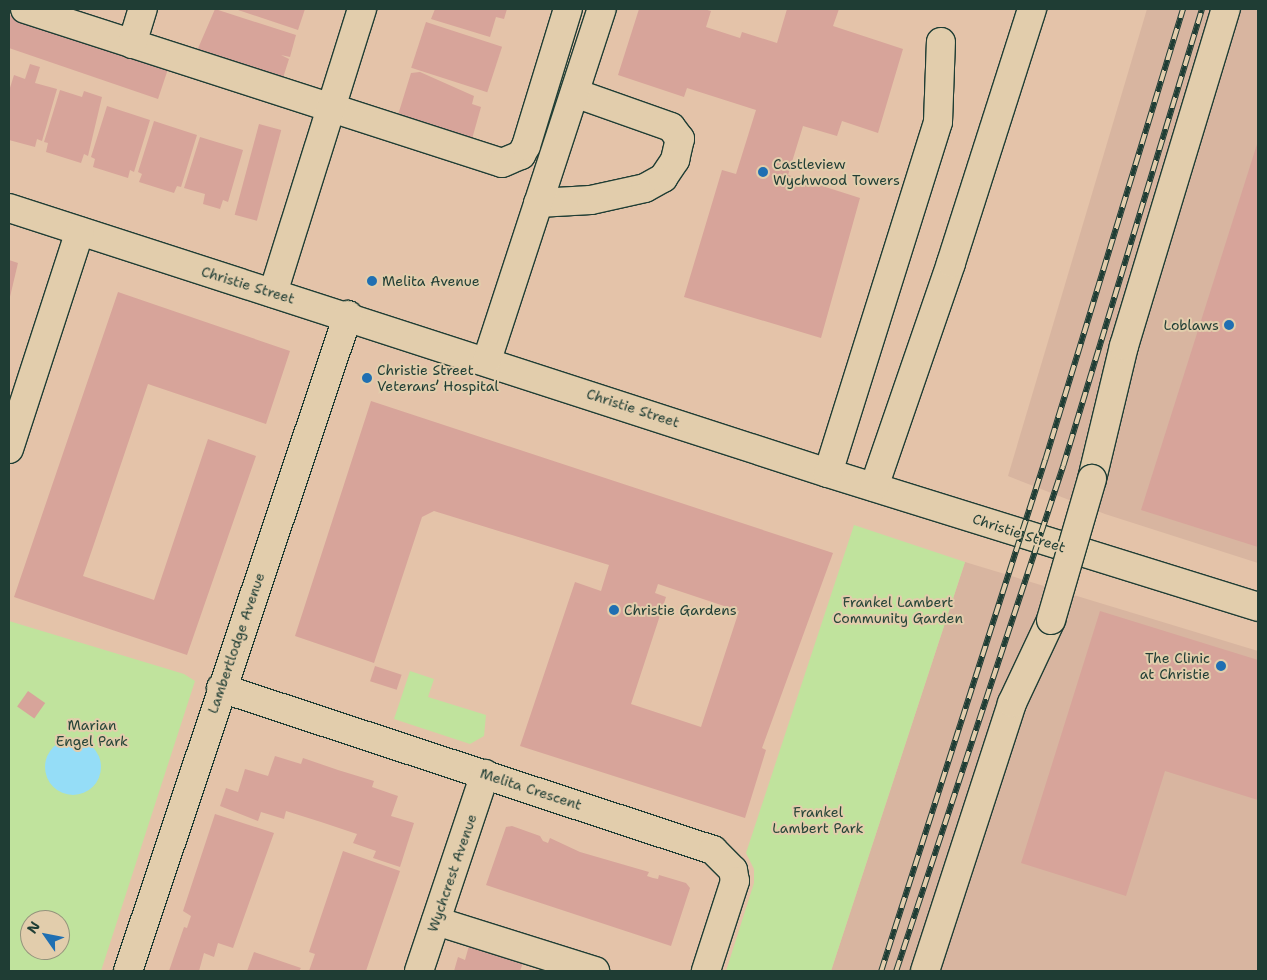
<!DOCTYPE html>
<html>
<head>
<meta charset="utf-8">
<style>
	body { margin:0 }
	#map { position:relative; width:1267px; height:980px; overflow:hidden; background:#e4c3a9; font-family:"Shantell Sans",sans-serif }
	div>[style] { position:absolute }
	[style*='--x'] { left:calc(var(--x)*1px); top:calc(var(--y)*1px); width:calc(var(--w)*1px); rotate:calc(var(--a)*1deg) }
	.built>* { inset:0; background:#d8b5a0 }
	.green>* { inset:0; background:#c0e39d }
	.water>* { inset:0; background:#95ddf7 }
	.round { border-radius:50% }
	.building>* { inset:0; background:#d7a49a; transform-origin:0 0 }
	.roads { filter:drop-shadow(1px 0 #1f3d34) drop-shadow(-1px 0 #1f3d34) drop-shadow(0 1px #1f3d34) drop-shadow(0 -1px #1f3d34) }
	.minor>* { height:28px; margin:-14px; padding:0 14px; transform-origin:14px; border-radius:14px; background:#e2cdac }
	.rail>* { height:5.5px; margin-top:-2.75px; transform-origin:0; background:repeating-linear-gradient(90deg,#e2cdac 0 11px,#1f3d34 0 22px); box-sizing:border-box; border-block:1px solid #1f3d34 }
	.bridges { filter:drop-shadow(1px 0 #1f3d34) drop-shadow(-1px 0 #1f3d34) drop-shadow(0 1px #1f3d34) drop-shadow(0 -1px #1f3d34) }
	.minor-bridge>* { height:28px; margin:-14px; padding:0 14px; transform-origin:14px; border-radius:14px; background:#e2cdac }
	.dots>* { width:14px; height:14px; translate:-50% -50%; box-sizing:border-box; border:2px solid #e2cdac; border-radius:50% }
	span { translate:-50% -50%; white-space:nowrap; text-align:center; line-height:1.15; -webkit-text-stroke:4px #e2cdac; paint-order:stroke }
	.poi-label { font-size:14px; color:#1f3d34 }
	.left { translate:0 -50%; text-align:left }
	.right { translate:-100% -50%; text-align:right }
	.street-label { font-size:14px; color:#1f3d34 }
	.park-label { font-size:14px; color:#274539 }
	.frame { position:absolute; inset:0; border:10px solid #1f3d34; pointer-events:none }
	.north { position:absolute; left:20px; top:910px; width:50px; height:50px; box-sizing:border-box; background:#e2cdac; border:1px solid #94937c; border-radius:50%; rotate:303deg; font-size:14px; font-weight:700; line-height:20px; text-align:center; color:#1f3d34 }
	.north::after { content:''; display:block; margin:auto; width:18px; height:22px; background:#1f6fb2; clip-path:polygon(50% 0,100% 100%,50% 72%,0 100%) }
</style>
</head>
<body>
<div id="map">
	<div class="built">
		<i style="clip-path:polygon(1147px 9px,1258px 9px,1258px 563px,1105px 514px,1008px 476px)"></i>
		<i style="clip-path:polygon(965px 562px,1258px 651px,1258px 971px,831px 971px)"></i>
	</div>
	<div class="green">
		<i style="clip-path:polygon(854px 525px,965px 562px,831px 971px,726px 971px,754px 883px,754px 869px,746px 853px)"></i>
		<i style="clip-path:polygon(evenodd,9px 621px,184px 674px,195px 681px,101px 971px,9px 971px,9px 621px,30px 920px,60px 920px,60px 950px,30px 950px,30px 920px)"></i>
		<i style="clip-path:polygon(410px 671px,434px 679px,428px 697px,486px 715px,484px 736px,470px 744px,394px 719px)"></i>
	</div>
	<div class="water">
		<i class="round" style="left:45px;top:739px;width:56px;height:56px"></i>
	</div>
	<div class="building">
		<i style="clip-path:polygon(215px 9px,296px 35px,290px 57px,281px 55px,289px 59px,282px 81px,196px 53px)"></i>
		<i style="clip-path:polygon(235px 9px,305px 9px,298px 30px)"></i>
		<i style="clip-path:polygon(435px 9px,507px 9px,504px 19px,496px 17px,490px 37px,431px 19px)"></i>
		<i style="clip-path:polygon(639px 9px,704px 9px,711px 11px,706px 27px,740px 38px,742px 32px,777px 43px,787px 9px,839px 9px,833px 26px,903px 49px,878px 133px,842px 121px,837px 136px,803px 126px,788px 175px,860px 198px,821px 338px,684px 297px,722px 170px,736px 174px,756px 110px,687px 88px,684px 97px,618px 75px)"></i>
		<i style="clip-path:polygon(9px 15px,169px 66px,158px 99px,9px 48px)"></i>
		<i style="left:426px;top:22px;width:80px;height:48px;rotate:18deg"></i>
		<i style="clip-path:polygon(30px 64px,40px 67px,35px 83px,57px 89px,42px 141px,37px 139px,35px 147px,9px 140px,9px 91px,14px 75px,25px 79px)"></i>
		<i style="clip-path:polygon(420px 72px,474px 96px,472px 104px,481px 107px,472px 139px,398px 115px,411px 73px)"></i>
		<i style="clip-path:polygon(60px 90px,82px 97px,84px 91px,102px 97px,88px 156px,84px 154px,81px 163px,46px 152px,48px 143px,44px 142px)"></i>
		<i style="clip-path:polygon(107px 106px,150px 120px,134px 172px,130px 170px,128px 178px,93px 167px,95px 159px,91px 157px)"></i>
		<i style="clip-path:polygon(154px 121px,197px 135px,181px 187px,177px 186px,174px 193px,139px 182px,142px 174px,138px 172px)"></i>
		<i style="left:259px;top:124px;width:23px;height:94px;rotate:15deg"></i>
		<i style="clip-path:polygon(200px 137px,243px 150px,228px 202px,223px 200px,220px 209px,203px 204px,205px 194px,184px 188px)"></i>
		<i style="clip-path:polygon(1258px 141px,1258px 547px,1141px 510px)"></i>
		<i style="clip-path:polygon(9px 260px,18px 263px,9px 301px)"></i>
		<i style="clip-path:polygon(118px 292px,290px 351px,266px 424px,148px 384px,94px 544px,83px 576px,154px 600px,208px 439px,256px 456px,187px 655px,14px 597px)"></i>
		<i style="clip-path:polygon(evenodd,371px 401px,833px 553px,762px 748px,766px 750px,745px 818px,520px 746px,575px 582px,601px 591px,609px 565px,434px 511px,422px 517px,374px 663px,295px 636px,371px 401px,658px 584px,739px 611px,701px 727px,631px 704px,666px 597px,655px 593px,658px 584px)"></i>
		<i style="clip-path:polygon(1100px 611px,1258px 660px,1258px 800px,1165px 771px,1126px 896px,1021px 863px)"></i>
		<i style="left:375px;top:666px;width:28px;height:16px;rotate:18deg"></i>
		<i style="left:28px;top:691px;width:21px;height:19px;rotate:35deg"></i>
		<i style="clip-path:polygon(275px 756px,301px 764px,303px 758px,338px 770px,374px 781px,372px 787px,398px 796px,391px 816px,414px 823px,400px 867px,373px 858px,376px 851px,353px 843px,357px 834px,321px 822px,286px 811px,284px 819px,261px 812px,258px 821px,220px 806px,226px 788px,238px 792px,245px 769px,268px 776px)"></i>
		<i style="clip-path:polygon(215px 814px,274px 833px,233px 948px,218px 943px,214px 957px,204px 953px,199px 971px,169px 971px,184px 927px,187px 928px,191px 916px,183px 911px)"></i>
		<i style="clip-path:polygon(512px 826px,540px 836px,543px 841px,548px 843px,550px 838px,580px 852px,649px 872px,647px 876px,653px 878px,658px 879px,659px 875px,686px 883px,690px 888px,671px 946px,486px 885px,506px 827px)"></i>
		<i style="clip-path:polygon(343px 851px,400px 871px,366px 971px,309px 971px,315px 954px,309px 952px)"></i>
		<i style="clip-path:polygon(470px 942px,524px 960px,520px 971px,454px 971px,458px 957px,465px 960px)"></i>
		<i style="clip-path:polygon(254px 952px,301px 968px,299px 971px,247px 971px)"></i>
	</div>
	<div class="roads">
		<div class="minor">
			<i style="--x:25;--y:9;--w:501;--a:17.89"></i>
			<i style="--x:502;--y:163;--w:21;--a:-23"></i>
			<i style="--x:521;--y:155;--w:10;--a:-61"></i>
			<i style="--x:526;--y:146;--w:143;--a:-73"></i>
			<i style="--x:132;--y:44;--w:37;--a:-73"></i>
			<i style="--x:538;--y:203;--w:53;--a:-3.2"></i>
			<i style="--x:591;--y:200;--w:55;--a:-12.5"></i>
			<i style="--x:645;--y:188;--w:21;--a:-29"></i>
			<i style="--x:663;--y:178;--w:22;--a:-56"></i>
			<i style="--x:675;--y:160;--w:22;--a:-77"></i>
			<i style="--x:680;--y:139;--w:15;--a:-127"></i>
			<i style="--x:671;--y:127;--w:102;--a:-160.5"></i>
			<i style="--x:9;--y:208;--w:861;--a:17.93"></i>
			<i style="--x:828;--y:473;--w:450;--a:17.3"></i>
			<i style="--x:273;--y:293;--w:298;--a:-72.6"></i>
			<i style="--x:487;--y:360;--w:369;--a:-71.9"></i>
			<i style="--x:9;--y:449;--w:229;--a:-72"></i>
			<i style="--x:828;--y:473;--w:368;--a:-72.6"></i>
			<i style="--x:938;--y:122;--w:80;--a:-87.9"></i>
			<i style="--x:1092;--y:479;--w:137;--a:-76.5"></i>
			<i style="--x:1124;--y:346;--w:352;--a:-73.2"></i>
			<i style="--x:874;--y:487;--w:237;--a:-71"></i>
			<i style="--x:951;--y:263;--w:267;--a:-72.3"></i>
			<i style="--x:221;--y:688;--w:518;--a:18.23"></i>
			<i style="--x:713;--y:850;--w:28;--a:45"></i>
			<i style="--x:733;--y:870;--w:11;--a:80"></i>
			<i style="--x:735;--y:881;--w:95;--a:107.9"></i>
			<i style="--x:436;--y:921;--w:167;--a:17.5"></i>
			<i style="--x:128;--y:971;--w:692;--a:-71.46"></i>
			<i style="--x:419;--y:971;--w:208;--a:-71.5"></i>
			<i style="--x:925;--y:971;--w:282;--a:-72"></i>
			<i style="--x:1012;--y:703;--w:92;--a:-64.8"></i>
		</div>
	</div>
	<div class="rail">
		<i style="--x:881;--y:971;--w:537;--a:-72.21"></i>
		<i style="--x:1045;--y:460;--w:472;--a:-73"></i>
		<i style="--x:896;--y:971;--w:532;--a:-71.7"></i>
		<i style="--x:1063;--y:466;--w:478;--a:-73.1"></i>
	</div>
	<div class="bridges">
		<div class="minor-bridge">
			<i style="--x:1051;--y:620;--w:147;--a:-73.8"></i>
		</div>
	</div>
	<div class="dots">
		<i style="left:763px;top:172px;background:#1f6fb2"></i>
		<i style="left:372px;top:281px;background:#1f6fb2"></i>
		<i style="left:1229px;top:325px;background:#1f6fb2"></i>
		<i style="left:367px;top:378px;background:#1f6fb2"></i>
		<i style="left:614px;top:610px;background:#1f6fb2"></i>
		<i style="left:1221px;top:666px;background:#1f6fb2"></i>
	</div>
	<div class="poi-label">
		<span class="left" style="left:773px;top:172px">Castleview<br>Wychwood Towers</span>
		<span class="left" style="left:382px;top:281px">Melita Avenue</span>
		<span class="right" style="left:1219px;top:325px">Loblaws</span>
		<span class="left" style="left:377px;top:378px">Christie Street<br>Veterans’ Hospital</span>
		<span class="left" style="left:624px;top:610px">Christie Gardens</span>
		<span class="right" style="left:1210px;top:666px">The Clinic<br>at Christie</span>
	</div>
	<div class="street-label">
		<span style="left:248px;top:285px;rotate:17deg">Christie Street</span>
		<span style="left:633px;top:408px;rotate:18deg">Christie Street</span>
		<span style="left:1019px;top:533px;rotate:18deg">Christie Street</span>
		<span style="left:236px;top:643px;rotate:-71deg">Lambertlodge Avenue</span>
		<span style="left:531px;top:789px;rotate:18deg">Melita Crescent</span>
		<span style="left:452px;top:873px;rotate:-71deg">Wychcrest Avenue</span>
	</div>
	<div class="park-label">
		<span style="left:898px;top:610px">Frankel Lambert<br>Community Garden</span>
		<span style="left:92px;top:733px">Marian<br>Engel Park</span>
		<span style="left:818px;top:820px">Frankel<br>Lambert Park</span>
	</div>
	<div class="frame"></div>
	<div class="north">N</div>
</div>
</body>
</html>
